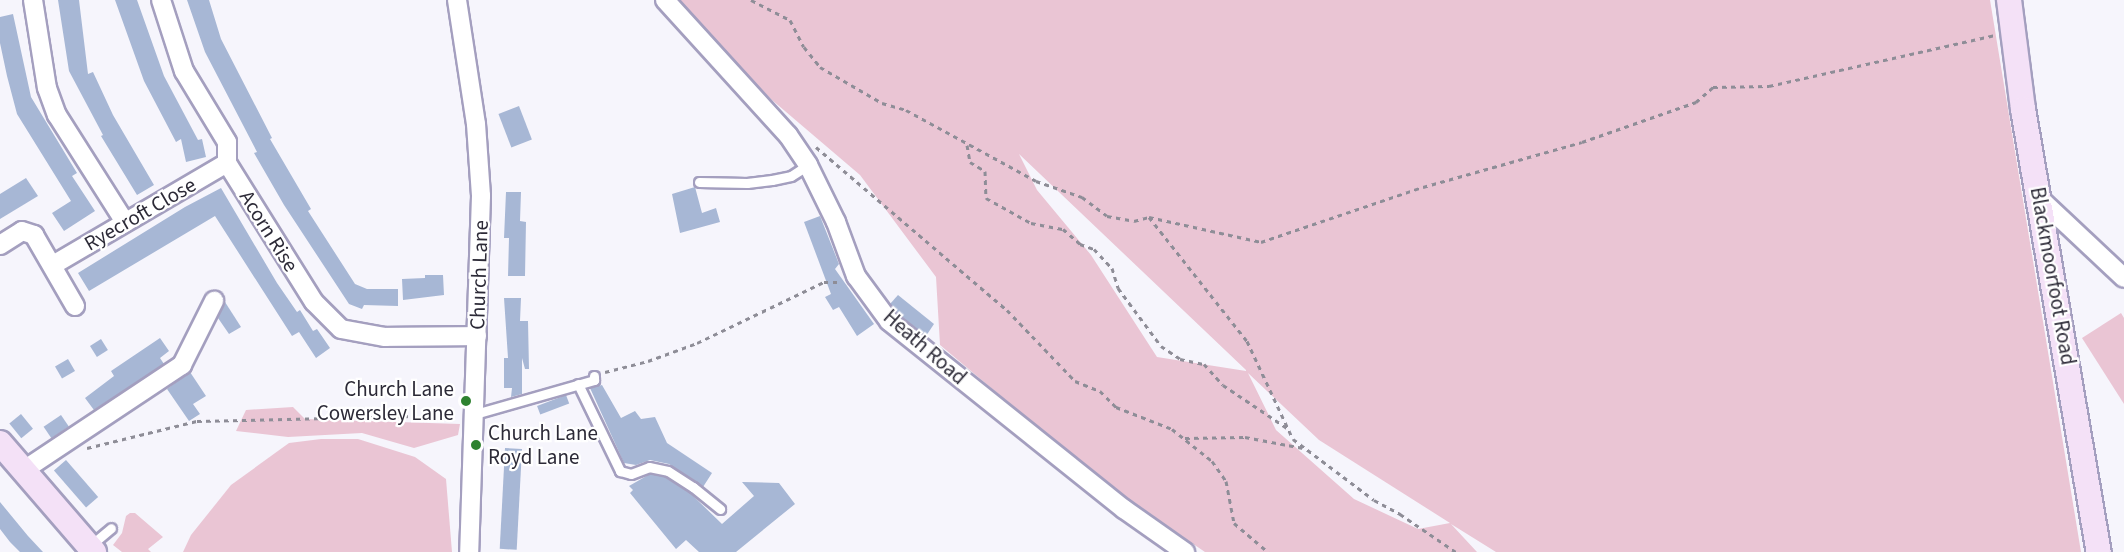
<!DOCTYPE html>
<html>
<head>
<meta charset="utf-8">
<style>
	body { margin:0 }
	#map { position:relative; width:2124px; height:552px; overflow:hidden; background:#f6f5fc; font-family:"Source Sans 3",sans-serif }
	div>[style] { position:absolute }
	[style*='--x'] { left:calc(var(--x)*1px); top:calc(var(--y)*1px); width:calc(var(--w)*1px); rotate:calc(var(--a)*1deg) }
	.green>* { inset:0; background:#eac5d4 }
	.building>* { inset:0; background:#a7b7d5; transform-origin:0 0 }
	.path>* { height:3px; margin-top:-1.5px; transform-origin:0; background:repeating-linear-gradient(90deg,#8e8d97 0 4.5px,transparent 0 9px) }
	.roads { filter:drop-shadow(2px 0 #a49fbf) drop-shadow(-2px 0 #a49fbf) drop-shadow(0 2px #a49fbf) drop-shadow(0 -2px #a49fbf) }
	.lane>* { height:9px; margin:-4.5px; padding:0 4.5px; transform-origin:4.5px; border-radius:4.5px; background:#fff }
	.street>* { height:18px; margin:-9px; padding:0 9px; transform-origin:9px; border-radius:9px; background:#fff }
	.secondary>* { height:24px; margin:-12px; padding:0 12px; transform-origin:12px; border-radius:12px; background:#f4e1f7 }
	.dots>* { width:16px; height:16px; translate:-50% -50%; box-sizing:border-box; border:3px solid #fff; border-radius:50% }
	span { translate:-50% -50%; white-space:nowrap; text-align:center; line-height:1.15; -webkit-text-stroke:4.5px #fff; paint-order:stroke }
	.street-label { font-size:21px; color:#2c2a37 }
	.poi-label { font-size:21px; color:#2c2a37 }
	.right { translate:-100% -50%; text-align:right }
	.left { translate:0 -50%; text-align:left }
</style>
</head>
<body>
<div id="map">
	<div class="green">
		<i style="clip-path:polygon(evenodd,675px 0,1990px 0,2081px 552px,1496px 552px,1451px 524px,1477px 552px,1205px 552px,1108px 486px,940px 345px,936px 277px,860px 175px,772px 100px,675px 0,1019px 154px,1246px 370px,1246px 371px,1157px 357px,1091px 255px,1037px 190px,1019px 154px,675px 0,1248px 373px,1319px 440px,1450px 523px,1418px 529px,1354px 499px,1276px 430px,1248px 373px)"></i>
		<i style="clip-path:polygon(2121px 313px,2124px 318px,2124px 404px,2082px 338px)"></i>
		<i style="clip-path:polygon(293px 407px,305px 419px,460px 424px,458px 435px,414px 448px,362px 433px,288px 437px,236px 431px,246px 410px)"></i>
		<i style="clip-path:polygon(321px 439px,358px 439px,415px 457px,446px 479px,452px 552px,183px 552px,191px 535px,231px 485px,289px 443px)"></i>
		<i style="clip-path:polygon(130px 513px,135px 513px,163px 537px,148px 549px,151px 552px,122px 552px,113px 545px,122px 533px,126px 516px)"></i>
	</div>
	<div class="building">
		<i style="clip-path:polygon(58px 0,79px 0,88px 74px,93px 72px,113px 115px,154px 185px,137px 195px,101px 136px,103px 135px,69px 71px)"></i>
		<i style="clip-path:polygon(115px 0,137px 0,164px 76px,198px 140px,202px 139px,206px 157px,186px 162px,181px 139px,176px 142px,144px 81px)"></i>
		<i style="clip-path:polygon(187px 0,209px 0,221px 39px,272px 138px,270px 139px,311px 209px,308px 211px,355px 284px,367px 289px,398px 289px,398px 306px,364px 305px,362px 309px,349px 304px,284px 205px,254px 153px,257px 152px,205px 52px)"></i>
		<i style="clip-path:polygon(13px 14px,31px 97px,77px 173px,72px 176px,95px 211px,64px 231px,52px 213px,71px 201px,17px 114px,7px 76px,0 43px,0 17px)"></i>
		<i style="left:519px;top:106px;width:36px;height:22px;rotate:69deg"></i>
		<i style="clip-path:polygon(26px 178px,38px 196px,0 219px,0 194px)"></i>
		<i style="clip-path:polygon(695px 187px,702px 213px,716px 208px,720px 222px,680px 233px,672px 194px)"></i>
		<i style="clip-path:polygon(221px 188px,277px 283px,297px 312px,300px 310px,313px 331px,317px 329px,330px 348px,316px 358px,299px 332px,292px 336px,215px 216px,89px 291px,78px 273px,185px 207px)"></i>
		<i style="clip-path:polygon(506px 192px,521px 192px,520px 221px,526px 222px,525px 276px,508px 276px,509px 238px,504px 238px)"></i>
		<i style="clip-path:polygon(820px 216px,839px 264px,835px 269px,874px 324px,857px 336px,839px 307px,833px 310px,825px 297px,831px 294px,804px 222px)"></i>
		<i style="clip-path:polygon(425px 275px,443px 275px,444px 295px,403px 300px,402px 279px,425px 278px)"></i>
		<i style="clip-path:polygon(898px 295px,934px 324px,926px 336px,897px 313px,890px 304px)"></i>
		<i style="clip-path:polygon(504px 298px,521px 298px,520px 321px,528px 321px,529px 369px,525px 369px,522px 358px,522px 394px,511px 397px,512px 388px,504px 388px,504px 358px,508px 358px)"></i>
		<i style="clip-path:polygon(225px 302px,241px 327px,229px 334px,218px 318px)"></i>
		<i style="clip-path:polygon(160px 338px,169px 351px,160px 358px,164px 364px,94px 410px,85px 398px,114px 376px,111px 371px)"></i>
		<i style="left:101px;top:339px;width:13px;height:13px;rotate:58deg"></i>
		<i style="left:68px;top:359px;width:14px;height:15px;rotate:60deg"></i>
		<i style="clip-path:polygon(190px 372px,206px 396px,193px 404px,200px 414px,189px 421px,167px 389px)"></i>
		<i style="clip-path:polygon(602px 385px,621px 418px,635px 411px,641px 419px,655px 417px,667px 443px,712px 473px,703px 487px,669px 464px,650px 460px,636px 465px,624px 463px,590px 388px)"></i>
		<i style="left:566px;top:395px;width:9px;height:31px;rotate:69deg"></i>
		<i style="left:21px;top:414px;width:19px;height:15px;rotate:51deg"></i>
		<i style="left:61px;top:415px;width:14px;height:21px;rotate:56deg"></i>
		<i style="left:505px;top:448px;width:17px;height:101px;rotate:3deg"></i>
		<i style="left:66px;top:460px;width:49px;height:16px;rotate:49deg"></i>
		<i style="clip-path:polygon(650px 474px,665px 477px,689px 492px,722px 524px,754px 496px,742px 482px,779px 483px,795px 504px,736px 552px,699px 552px,686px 540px,676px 549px,630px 493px,633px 490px,629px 486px)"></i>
		<i style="clip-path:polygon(0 502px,28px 536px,43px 552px,20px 552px,10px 542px,0 529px)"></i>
	</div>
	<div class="path">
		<i style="--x:751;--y:0;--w:44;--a:27.1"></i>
		<i style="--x:790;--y:20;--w:30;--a:63"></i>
		<i style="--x:804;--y:47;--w:26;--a:51"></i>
		<i style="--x:820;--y:67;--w:72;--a:30.1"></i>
		<i style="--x:882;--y:103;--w:25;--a:16"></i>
		<i style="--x:906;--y:110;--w:148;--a:28.6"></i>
		<i style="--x:1036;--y:181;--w:49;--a:19.2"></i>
		<i style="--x:1082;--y:197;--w:31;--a:37"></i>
		<i style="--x:1107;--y:216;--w:27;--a:10"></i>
		<i style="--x:1134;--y:221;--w:16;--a:-15"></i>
		<i style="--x:1149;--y:217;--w:158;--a:51.7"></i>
		<i style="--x:1247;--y:341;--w:108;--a:64.9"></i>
		<i style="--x:1293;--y:439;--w:101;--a:37"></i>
		<i style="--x:1374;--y:500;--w:30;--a:28"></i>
		<i style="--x:1400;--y:514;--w:68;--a:34.2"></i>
		<i style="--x:967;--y:145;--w:17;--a:80"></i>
		<i style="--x:970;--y:162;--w:17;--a:31"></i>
		<i style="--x:985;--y:171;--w:27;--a:88"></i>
		<i style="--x:986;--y:198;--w:51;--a:29.1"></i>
		<i style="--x:1031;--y:223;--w:33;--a:11"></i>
		<i style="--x:1063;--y:229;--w:23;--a:41"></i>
		<i style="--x:1080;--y:244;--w:15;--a:20"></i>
		<i style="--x:1094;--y:249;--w:26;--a:47"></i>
		<i style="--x:1112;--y:268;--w:21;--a:73"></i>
		<i style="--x:1118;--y:288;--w:72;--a:53.4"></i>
		<i style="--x:1161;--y:346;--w:23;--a:34"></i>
		<i style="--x:1180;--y:359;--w:25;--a:12"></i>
		<i style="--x:1204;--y:364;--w:28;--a:48"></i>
		<i style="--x:1223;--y:385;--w:77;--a:33.9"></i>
		<i style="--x:816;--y:147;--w:251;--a:40.5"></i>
		<i style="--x:1007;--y:310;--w:98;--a:46.2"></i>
		<i style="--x:1075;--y:381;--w:27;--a:22"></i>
		<i style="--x:1100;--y:391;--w:23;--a:45"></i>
		<i style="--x:1116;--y:407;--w:60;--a:21.4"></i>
		<i style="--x:1172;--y:429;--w:51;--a:38.7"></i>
		<i style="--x:1212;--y:461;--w:24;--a:55"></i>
		<i style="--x:1226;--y:481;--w:43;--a:79.2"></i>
		<i style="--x:1234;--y:523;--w:45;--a:40.5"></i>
		<i style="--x:1149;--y:217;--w:115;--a:12.6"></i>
		<i style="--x:1261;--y:242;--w:171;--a:-18.8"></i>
		<i style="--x:1423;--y:187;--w:165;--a:-15.8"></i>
		<i style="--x:1582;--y:142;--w:121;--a:-19.3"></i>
		<i style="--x:1696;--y:102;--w:23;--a:-41"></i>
		<i style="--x:1713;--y:87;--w:56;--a:-1"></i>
		<i style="--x:1769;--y:86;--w:233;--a:-12.7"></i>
		<i style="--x:605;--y:372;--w:44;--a:-14.3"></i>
		<i style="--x:648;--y:361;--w:52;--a:-20.2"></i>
		<i style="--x:697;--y:343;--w:141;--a:-25.7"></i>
		<i style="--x:824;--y:282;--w:16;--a:0"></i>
		<i style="--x:1185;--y:438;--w:60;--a:-1"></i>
		<i style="--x:1245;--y:437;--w:59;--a:10.7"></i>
		<i style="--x:87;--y:448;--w:113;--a:-13.8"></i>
		<i style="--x:197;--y:421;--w:261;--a:-1.3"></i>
	</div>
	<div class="roads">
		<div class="lane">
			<i style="--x:699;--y:182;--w:48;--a:1.2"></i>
			<i style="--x:747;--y:183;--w:25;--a:-7"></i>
			<i style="--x:772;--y:180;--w:19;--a:-12"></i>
			<i style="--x:791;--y:176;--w:20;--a:-33"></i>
			<i style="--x:578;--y:384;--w:97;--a:64.2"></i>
			<i style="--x:620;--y:471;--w:11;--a:15"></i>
			<i style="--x:631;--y:474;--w:19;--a:-21"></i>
			<i style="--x:649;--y:467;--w:19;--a:12"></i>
			<i style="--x:668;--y:471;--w:30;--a:33"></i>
			<i style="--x:693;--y:487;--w:35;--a:39"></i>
			<i style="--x:475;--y:414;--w:124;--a:-15.9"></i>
			<i style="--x:594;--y:380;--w:4;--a:-90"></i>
			<i style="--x:91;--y:545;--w:26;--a:-40"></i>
		</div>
		<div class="street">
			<i style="--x:33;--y:0;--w:89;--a:81"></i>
			<i style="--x:47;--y:88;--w:29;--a:70"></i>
			<i style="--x:57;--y:115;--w:127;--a:57.6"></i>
			<i style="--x:161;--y:0;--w:75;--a:72.1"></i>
			<i style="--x:184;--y:71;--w:83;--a:58.8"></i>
			<i style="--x:227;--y:142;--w:21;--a:90"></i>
			<i style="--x:227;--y:163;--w:164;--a:58"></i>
			<i style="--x:314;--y:302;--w:38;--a:45"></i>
			<i style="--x:341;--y:329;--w:45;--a:10.3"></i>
			<i style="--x:385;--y:337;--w:92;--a:-0.6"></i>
			<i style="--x:457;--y:0;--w:125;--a:81.3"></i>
			<i style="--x:476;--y:124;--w:72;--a:86"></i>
			<i style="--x:481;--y:196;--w:356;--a:91.9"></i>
			<i style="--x:665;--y:0;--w:183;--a:47.7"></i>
			<i style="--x:788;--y:135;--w:36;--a:56"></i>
			<i style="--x:808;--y:165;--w:64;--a:63.8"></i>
			<i style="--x:836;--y:222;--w:58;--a:69.7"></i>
			<i style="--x:856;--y:276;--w:56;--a:53.7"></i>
			<i style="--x:889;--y:321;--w:301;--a:38.7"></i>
			<i style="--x:1124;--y:509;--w:75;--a:35.2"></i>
			<i style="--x:2040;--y:199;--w:115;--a:43.2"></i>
			<i style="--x:0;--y:245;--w:26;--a:-32"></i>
			<i style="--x:22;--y:231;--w:13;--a:18"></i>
			<i style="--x:34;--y:235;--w:82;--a:60"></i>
			<i style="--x:53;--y:265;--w:202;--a:-30.4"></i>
			<i style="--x:24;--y:470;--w:190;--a:-33.6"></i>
			<i style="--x:182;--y:365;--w:72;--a:-63.4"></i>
		</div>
		<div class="secondary">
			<i style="--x:2009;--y:0;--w:110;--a:82.7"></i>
			<i style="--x:2023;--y:109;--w:449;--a:80.3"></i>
			<i style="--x:0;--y:443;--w:144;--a:49.2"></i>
		</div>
	</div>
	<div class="dots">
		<i style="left:466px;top:401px;background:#2e8230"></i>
		<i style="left:476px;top:445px;background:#2e8230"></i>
	</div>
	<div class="street-label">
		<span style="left:140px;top:214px;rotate:-30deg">Ryecroft Close</span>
		<span style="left:269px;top:231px;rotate:58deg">Acorn Rise</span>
		<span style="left:479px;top:275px;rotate:-88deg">Church Lane</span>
		<span style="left:2053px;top:276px;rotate:80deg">Blackmoorfoot Road</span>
		<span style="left:925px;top:347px;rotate:41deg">Heath Road</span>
	</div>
	<div class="poi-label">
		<span class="right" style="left:454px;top:401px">Church Lane<br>Cowersley Lane</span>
		<span class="left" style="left:488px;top:445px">Church Lane<br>Royd Lane</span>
	</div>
</div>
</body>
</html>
